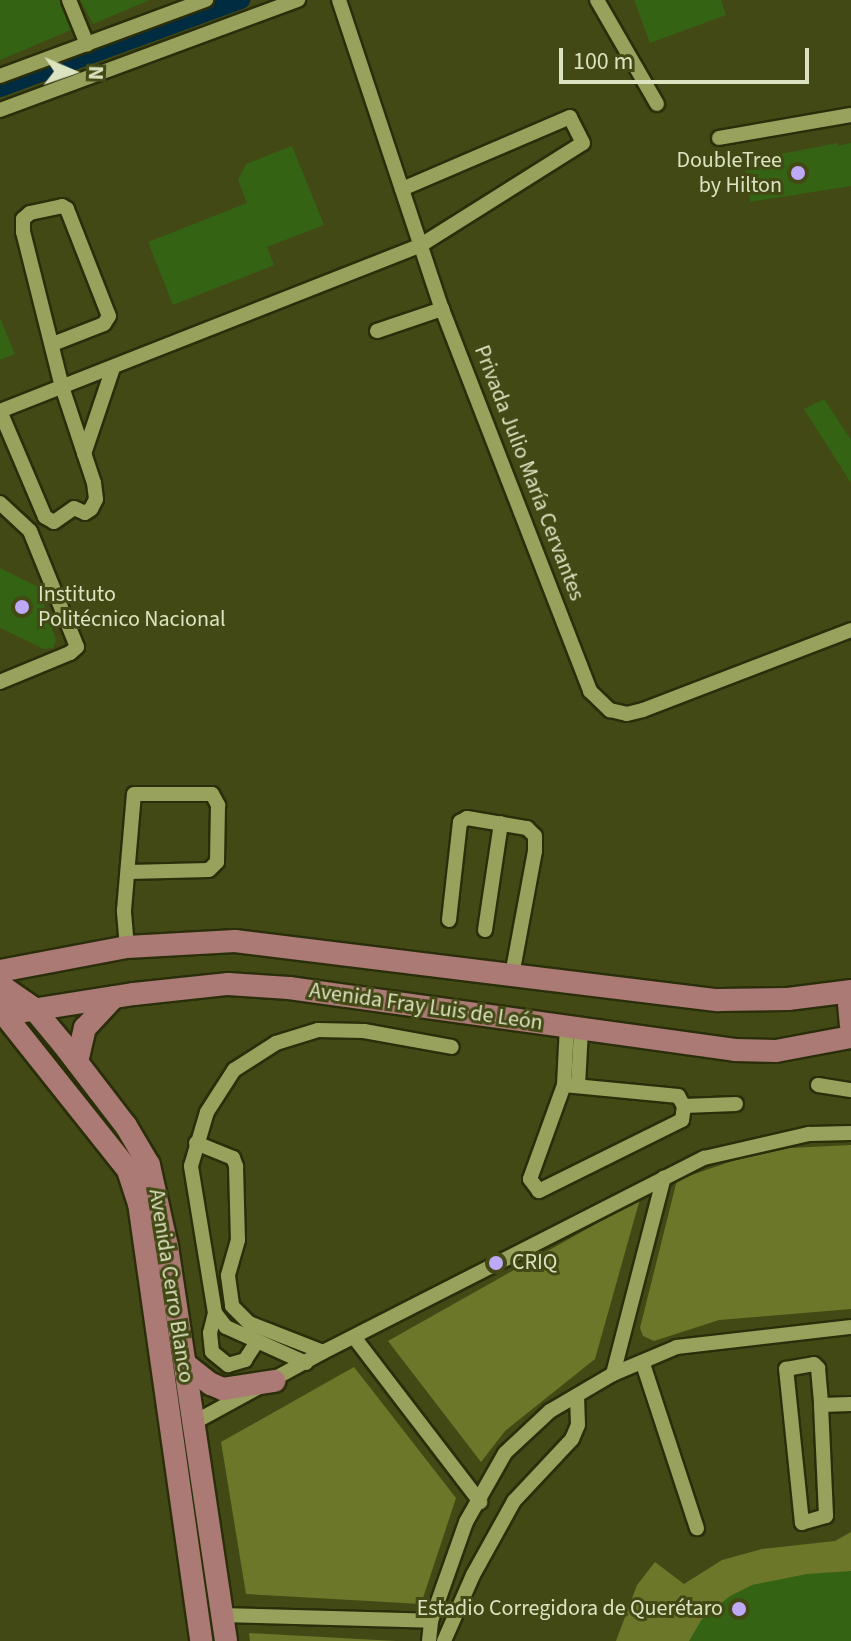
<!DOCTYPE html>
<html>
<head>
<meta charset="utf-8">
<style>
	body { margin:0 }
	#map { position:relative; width:851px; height:1641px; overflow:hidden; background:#434915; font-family:"Source Sans 3",sans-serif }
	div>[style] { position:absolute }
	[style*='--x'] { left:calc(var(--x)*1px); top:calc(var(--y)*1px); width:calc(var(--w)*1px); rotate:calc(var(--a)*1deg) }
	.green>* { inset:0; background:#6d772a }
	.canal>* { height:18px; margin:-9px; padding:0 9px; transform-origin:9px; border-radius:9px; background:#002c41 }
	.building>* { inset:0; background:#346314 }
	.roads { filter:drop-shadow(2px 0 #2a2e0a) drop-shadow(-2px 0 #2a2e0a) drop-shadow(0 2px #2a2e0a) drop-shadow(0 -2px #2a2e0a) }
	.minor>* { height:14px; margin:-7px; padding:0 7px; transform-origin:7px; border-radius:7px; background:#98a25d }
	.major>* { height:22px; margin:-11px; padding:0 11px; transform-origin:11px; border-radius:11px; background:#ab7a74 }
	.dots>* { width:22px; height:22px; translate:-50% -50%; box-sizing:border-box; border:4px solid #434915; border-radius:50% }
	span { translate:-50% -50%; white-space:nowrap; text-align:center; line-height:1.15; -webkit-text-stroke:6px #434915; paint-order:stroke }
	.poi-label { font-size:22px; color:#dce3c0 }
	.right { translate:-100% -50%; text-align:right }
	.left { translate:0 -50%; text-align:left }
	.street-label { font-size:22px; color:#dce3c0 }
	.north { position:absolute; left:32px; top:32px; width:80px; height:80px; -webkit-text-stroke:6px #434915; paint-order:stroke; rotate:92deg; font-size:22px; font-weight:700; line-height:32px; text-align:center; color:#dce3c0 }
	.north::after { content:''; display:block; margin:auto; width:28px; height:36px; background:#dce3c0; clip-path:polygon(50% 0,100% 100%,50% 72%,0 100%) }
	.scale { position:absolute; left:559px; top:48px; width:250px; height:36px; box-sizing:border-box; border:4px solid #dce3c0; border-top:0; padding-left:10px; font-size:24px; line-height:28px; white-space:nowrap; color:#dce3c0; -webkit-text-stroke:6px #434915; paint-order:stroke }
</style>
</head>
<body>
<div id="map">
	<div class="green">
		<i style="clip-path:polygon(851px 1145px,851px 1309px,719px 1320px,654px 1341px,643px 1336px,640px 1328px,677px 1180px,738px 1159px,790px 1148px)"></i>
		<i style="clip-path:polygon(640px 1199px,595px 1359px,505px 1431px,481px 1462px,388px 1341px)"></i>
		<i style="clip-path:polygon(354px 1367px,456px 1498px,421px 1604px,246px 1594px,221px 1442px)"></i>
		<i style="clip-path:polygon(851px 1532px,851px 1641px,616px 1641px,637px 1585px,655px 1562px,684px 1584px,722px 1560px,762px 1549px,835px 1541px)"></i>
		<i style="clip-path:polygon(249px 1633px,396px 1641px,250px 1641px)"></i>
	</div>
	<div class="canal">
		<i style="--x:0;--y:88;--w:257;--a:-20.1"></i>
	</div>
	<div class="building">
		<i style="clip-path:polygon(0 0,59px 0,71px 30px,0 60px)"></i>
		<i style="clip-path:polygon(80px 0,150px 0,93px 24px)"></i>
		<i style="clip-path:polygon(634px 0,721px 0,726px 15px,650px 43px)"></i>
		<i style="clip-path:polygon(838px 143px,838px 146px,851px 143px,851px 186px,750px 202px,744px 161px)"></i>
		<i style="clip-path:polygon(292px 146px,324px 225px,267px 247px,274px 265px,173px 305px,148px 242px,247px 203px,238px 180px,246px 164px)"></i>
		<i style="clip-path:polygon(0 318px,15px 354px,0 360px)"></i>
		<i style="clip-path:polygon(824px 399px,851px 440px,851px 483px,804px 409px)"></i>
		<i style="clip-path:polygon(0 568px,38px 587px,56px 640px,53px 648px,44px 649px,0 628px)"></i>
		<i style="clip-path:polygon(851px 1571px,851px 1641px,689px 1641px,702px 1619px,730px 1596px,752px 1585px,807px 1574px)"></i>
	</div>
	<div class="roads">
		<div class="minor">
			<i style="--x:69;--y:0;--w:48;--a:67.8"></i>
			<i style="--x:339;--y:0;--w:326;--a:71.6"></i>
			<i style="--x:442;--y:309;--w:410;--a:68.8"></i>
			<i style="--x:590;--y:691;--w:28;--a:44"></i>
			<i style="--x:610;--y:710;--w:17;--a:13"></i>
			<i style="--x:627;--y:714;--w:16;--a:-14"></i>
			<i style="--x:643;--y:710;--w:223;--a:-21"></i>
			<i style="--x:597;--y:0;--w:120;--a:60"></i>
			<i style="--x:0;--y:76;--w:220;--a:-20.3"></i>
			<i style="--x:0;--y:110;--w:318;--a:-20.3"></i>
			<i style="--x:719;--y:138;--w:134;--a:-9.9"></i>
			<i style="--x:377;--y:331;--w:69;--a:-18.7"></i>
			<i style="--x:0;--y:411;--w:453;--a:-21.5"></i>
			<i style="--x:421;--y:245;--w:191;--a:-32.2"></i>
			<i style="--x:583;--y:143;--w:29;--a:-117"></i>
			<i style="--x:570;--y:117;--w:183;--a:156.8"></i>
			<i style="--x:0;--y:411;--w:115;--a:67"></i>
			<i style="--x:45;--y:517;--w:10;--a:29"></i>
			<i style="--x:54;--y:522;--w:24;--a:-35"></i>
			<i style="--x:74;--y:508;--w:12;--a:24"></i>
			<i style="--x:85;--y:513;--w:7;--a:-34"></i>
			<i style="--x:91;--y:509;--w:11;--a:-63"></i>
			<i style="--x:96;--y:499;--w:16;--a:-97"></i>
			<i style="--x:94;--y:483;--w:101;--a:-108.4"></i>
			<i style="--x:62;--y:387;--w:160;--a:-104.1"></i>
			<i style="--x:23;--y:232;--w:13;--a:-90"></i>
			<i style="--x:23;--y:219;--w:9;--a:-41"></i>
			<i style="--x:30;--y:213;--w:33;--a:-12"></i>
			<i style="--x:62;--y:206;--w:6;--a:31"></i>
			<i style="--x:67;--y:209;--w:115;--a:68.6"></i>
			<i style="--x:109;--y:316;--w:9;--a:122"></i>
			<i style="--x:104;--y:324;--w:55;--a:158.6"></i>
			<i style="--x:84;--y:454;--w:91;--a:-71.4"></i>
			<i style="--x:0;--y:503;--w:41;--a:43"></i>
			<i style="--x:30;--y:531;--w:125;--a:67.9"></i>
			<i style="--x:77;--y:647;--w:9;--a:139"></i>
			<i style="--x:70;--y:653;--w:76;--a:157.5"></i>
			<i style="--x:449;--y:920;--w:99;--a:-83.6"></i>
			<i style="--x:460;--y:822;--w:8;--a:-30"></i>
			<i style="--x:467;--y:818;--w:61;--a:9.5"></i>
			<i style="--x:527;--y:828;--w:11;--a:45"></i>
			<i style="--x:535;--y:836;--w:15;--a:90"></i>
			<i style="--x:535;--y:851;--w:126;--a:100.5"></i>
			<i style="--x:485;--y:930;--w:108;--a:-81.5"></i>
			<i style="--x:127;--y:947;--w:37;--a:-95"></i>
			<i style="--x:124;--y:910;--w:116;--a:-85.1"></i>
			<i style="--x:134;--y:794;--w:78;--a:0"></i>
			<i style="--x:212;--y:794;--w:13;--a:61"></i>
			<i style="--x:218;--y:805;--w:57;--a:91"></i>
			<i style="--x:217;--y:862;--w:11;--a:135"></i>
			<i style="--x:209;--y:870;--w:81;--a:178.6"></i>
			<i style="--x:564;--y:1085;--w:115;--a:5.5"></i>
			<i style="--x:678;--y:1096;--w:12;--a:59"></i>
			<i style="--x:684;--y:1106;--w:14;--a:98"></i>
			<i style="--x:682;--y:1120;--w:160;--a:153.6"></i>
			<i style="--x:539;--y:1191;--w:15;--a:-127"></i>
			<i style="--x:530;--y:1179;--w:100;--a:-70.1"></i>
			<i style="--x:564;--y:1085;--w:59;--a:-87.1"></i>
			<i style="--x:578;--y:1085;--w:56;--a:-86.9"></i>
			<i style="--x:818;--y:1085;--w:33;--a:9"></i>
			<i style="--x:684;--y:1106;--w:52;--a:-2.2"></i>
			<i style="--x:196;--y:1143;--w:40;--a:22"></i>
			<i style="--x:233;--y:1158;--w:9;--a:69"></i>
			<i style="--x:236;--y:1166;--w:74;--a:88.5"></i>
			<i style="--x:238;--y:1240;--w:37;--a:106"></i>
			<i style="--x:228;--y:1276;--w:30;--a:82"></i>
			<i style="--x:232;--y:1306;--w:24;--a:45"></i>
			<i style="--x:249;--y:1323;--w:79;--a:21.4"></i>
			<i style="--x:215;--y:1313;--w:21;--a:104"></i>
			<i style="--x:210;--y:1333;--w:19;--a:84"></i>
			<i style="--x:212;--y:1352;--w:21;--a:39"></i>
			<i style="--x:228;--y:1365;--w:18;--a:-16"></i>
			<i style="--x:245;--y:1360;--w:20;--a:-57"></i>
			<i style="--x:354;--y:1337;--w:208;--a:52.6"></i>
			<i style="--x:306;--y:1363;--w:88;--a:-155.8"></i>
			<i style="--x:226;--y:1327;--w:18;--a:-128"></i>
			<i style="--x:215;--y:1313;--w:149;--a:-99.3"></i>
			<i style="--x:191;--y:1166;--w:56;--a:-73.5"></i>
			<i style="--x:207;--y:1112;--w:50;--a:-57.3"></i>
			<i style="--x:234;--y:1070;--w:50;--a:-32.7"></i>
			<i style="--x:276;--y:1043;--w:44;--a:-17.2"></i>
			<i style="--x:318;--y:1030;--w:46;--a:1.2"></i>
			<i style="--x:364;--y:1031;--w:89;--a:10.3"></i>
			<i style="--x:643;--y:1364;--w:173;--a:71.8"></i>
			<i style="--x:814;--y:1364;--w:6;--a:45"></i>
			<i style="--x:818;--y:1368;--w:37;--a:85"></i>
			<i style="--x:821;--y:1405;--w:111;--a:87.4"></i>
			<i style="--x:826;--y:1516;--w:25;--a:164"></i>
			<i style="--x:802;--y:1523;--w:155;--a:-95.9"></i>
			<i style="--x:786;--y:1369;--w:28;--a:-10"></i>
			<i style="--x:613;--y:1374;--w:203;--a:-75.5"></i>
			<i style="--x:821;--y:1405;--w:30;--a:-2"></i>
			<i style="--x:193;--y:1423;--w:148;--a:-28.6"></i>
			<i style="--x:323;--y:1352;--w:428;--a:-27"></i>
			<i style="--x:704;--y:1158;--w:108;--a:-12.9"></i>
			<i style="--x:809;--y:1134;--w:42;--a:-1.4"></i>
			<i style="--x:222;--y:1615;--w:209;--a:1.6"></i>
			<i style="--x:429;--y:1641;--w:20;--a:-84"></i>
			<i style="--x:431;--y:1621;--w:105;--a:-70.5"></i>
			<i style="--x:466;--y:1522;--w:79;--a:-60.5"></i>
			<i style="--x:505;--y:1453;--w:62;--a:-43"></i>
			<i style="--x:550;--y:1411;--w:73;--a:-30.4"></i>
			<i style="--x:613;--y:1374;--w:69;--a:-22.9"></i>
			<i style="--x:677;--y:1347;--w:175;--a:-6.6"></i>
			<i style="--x:444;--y:1641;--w:72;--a:-66.3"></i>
			<i style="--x:473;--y:1575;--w:85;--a:-61"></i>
			<i style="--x:514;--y:1501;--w:85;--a:-46.9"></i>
			<i style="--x:572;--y:1439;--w:15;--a:-67"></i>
			<i style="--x:578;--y:1425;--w:28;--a:-92"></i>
		</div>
		<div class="major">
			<i style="--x:0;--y:971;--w:129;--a:-10.7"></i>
			<i style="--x:127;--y:947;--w:108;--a:-3.2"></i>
			<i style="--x:235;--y:941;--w:487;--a:7"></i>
			<i style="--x:718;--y:1000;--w:70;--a:-0.8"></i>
			<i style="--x:788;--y:999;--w:64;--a:-7.2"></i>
			<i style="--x:0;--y:985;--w:40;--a:34.9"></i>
			<i style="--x:33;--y:1008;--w:47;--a:50.2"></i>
			<i style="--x:63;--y:1044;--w:103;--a:52.5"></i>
			<i style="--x:126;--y:1126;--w:45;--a:59.5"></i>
			<i style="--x:149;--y:1165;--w:83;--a:77.5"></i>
			<i style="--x:167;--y:1246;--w:399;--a:81.5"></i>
			<i style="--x:848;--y:992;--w:33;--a:85"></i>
			<i style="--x:0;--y:1009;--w:206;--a:51.5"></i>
			<i style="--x:128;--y:1170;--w:35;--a:72"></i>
			<i style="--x:139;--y:1203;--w:442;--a:81.9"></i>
			<i style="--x:0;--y:1015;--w:136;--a:-8.9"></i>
			<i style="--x:134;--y:994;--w:95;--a:-6.1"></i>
			<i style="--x:228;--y:984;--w:61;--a:3.8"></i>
			<i style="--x:289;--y:988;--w:450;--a:7.9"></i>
			<i style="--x:735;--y:1050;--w:41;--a:1.4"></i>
			<i style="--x:776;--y:1051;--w:76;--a:-10.6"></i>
			<i style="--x:77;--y:1062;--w:35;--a:-77"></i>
			<i style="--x:85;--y:1028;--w:42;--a:-46.9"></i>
			<i style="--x:185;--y:1364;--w:33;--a:38"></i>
			<i style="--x:211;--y:1384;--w:13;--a:23"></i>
			<i style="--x:223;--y:1389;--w:52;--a:-8.9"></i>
		</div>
	</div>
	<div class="dots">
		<i style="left:798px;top:173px;background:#bda9f5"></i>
		<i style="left:22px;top:607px;background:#bda9f5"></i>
		<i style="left:496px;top:1263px;background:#bda9f5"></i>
		<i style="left:739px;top:1609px;background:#bda9f5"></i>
	</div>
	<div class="poi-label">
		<span class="right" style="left:782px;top:173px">DoubleTree<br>by Hilton</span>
		<span class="left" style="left:38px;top:607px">Instituto<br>Politécnico Nacional</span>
		<span class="left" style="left:512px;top:1263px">CRIQ</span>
		<span class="right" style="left:723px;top:1609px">Estadio Corregidora de Querétaro</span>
	</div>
	<div class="street-label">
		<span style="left:529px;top:473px;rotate:69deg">Privada Julio María Cervantes</span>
		<span style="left:426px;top:1007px;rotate:8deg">Avenida Fray Luis de León</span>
		<span style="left:171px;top:1286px;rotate:81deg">Avenida Cerro Blanco</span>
	</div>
	<div class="north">N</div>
	<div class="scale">100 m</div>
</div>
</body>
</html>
